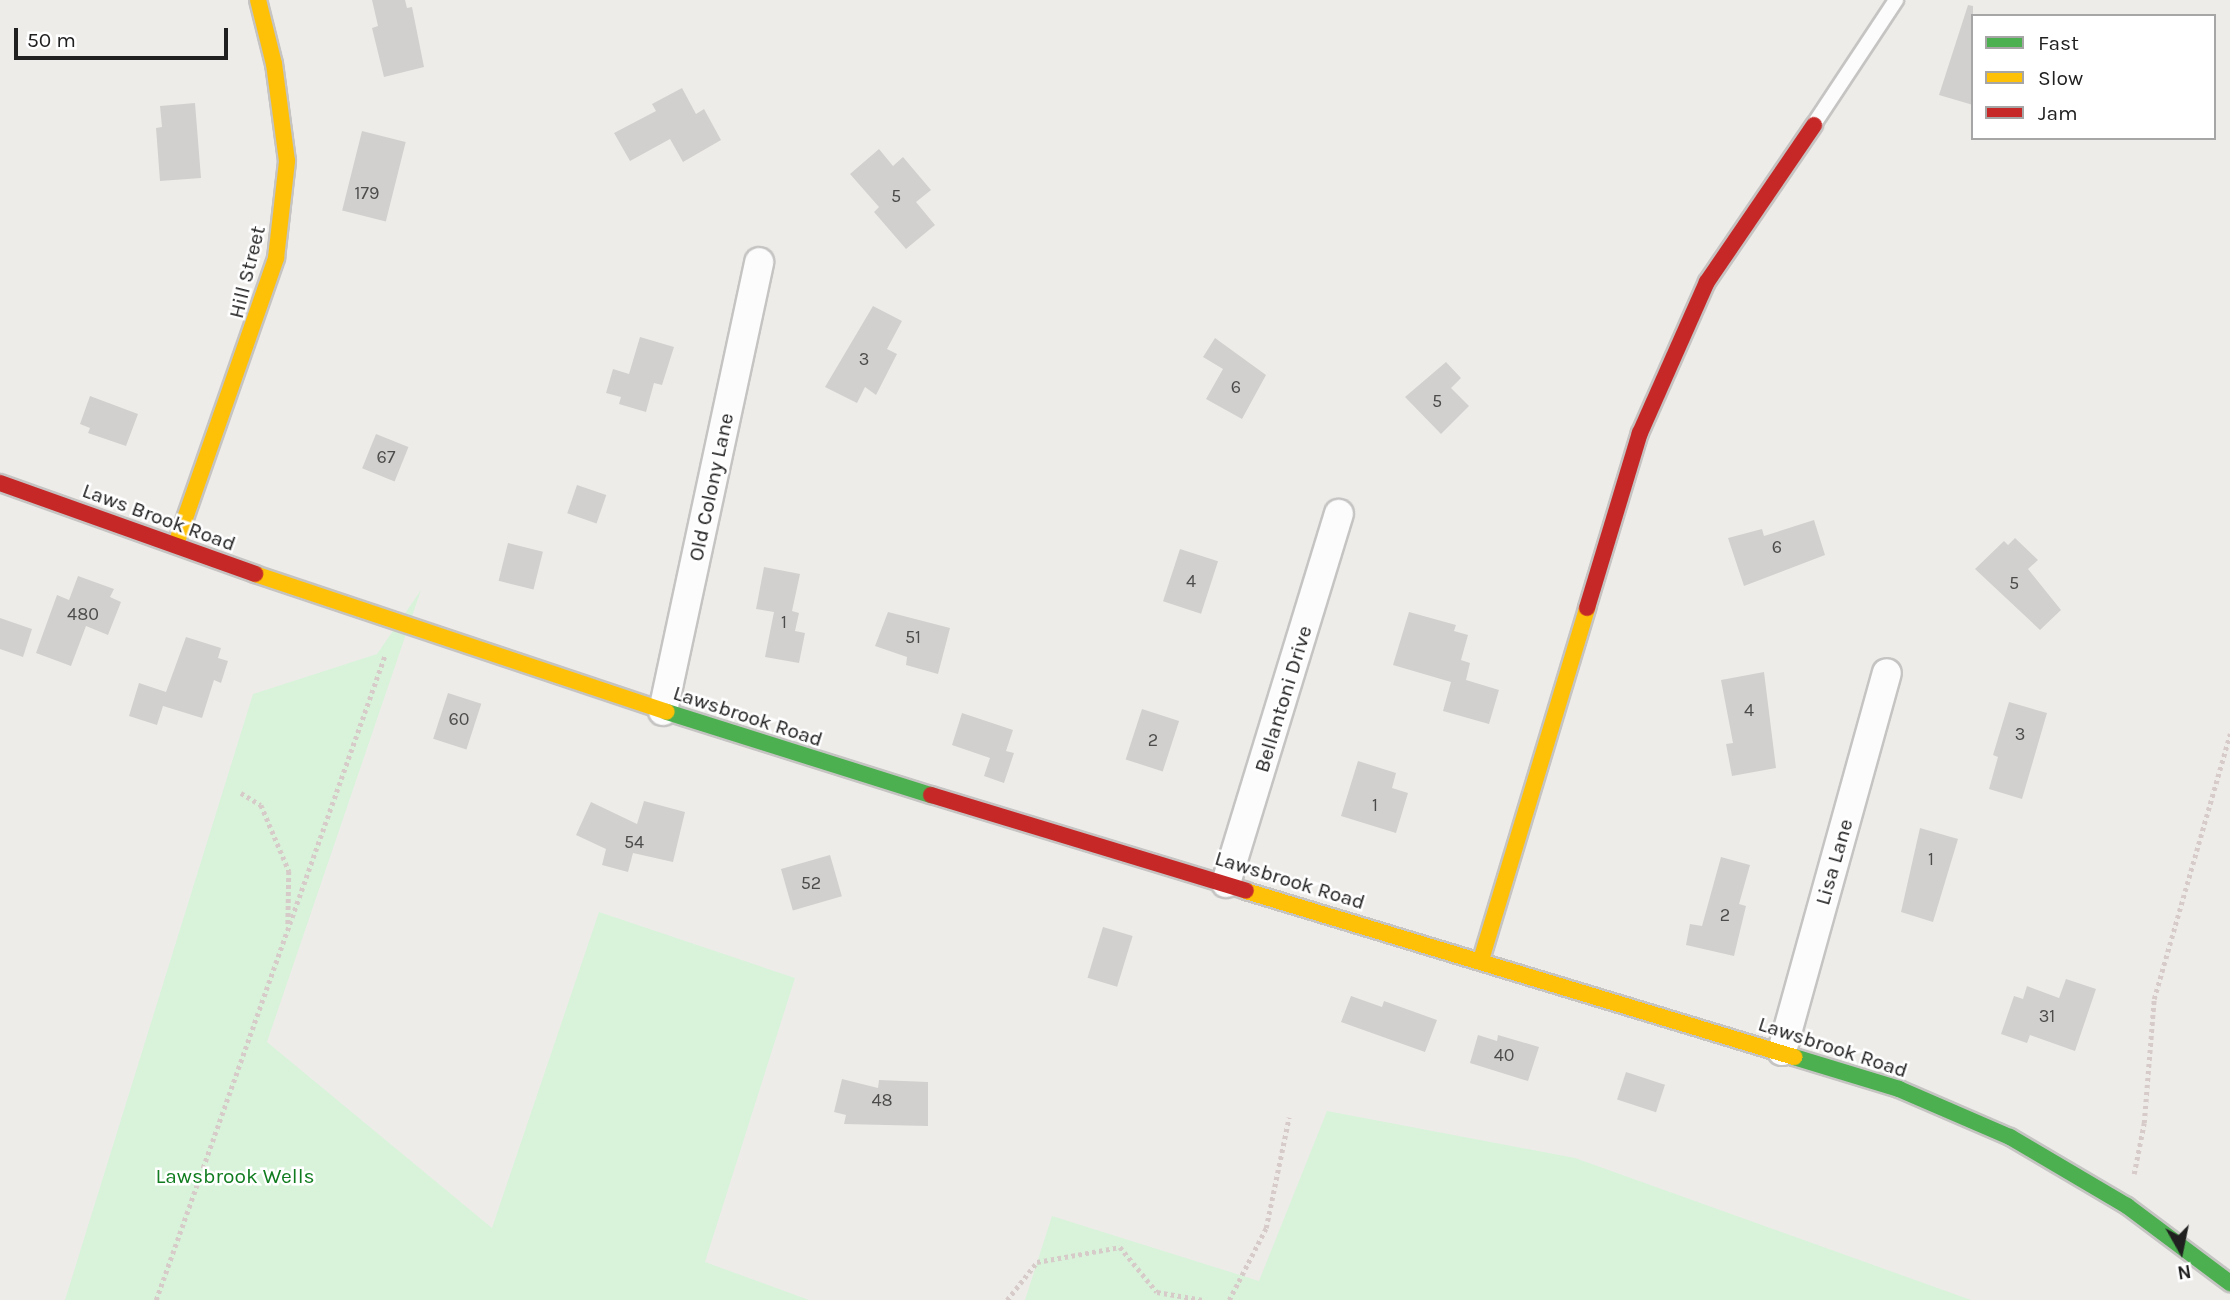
<!DOCTYPE html>
<html>
<head>
<meta charset="utf-8">
<style>
	body { margin:0 }
	#map { position:relative; width:2230px; height:1300px; overflow:hidden; background:#eeece9; font-family:Karla,sans-serif }
	div>[style] { position:absolute }
	[style*='--x'] { left:calc(var(--x)*1px); top:calc(var(--y)*1px); width:calc(var(--w)*1px); rotate:calc(var(--a)*1deg) }
	.park>* { inset:0; background:#d8f3da }
	.building>* { inset:0; background:#d2d0ce; transform-origin:0 0 }
	.path>* { height:4.5px; margin-top:-2.25px; transform-origin:0; background:repeating-linear-gradient(90deg,#d7cbc9 0 3.5px,transparent 0 7px) }
	.roads { filter:drop-shadow(2px 0 #c5c4c3) drop-shadow(-2px 0 #c5c4c3) drop-shadow(0 2px #c5c4c3) drop-shadow(0 -2px #c5c4c3) }
	.lane>* { height:14px; margin:-7px; padding:0 7px; transform-origin:7px; border-radius:7px; background:#fcfcfc }
	.street>* { height:28px; margin:-14px; padding:0 14px; transform-origin:14px; border-radius:14px; background:#fcfcfc }
	.fast>* { height:16px; margin:-8px; padding:0 8px; transform-origin:8px; border-radius:8px; background:#4caf50 }
	.slow>* { height:16px; margin:-8px; padding:0 8px; transform-origin:8px; border-radius:8px; background:#ffc107 }
	.jam>* { height:16px; margin:-8px; padding:0 8px; transform-origin:8px; border-radius:8px; background:#c62828 }
	span { translate:-50% -50%; white-space:nowrap; text-align:center; line-height:1.15; -webkit-text-stroke:5px #fff; paint-order:stroke }
	.number-label { font-size:18px; color:#4c4c4c }
	.number-label span { -webkit-text-stroke-width:0 }
	.street-label { font-size:21px; color:#202020 }
	.park-label { font-size:21px; color:#107c1f }
	.legend { position:absolute; left:1971px; top:14px; width:245px; height:126px; box-sizing:border-box; background:#fff; border:2px solid #a6a6a6; margin:0; padding:9px 12px; list-style:none; font-size:21px; color:#202020 }
	.legend li { display:flex; align-items:center; gap:14px; height:35px }
	.legend b { width:35px; border:2px solid #a6a6a6 }
	.north { position:absolute; left:2146px; top:1216px; width:70px; height:70px; -webkit-text-stroke:5px #fff; paint-order:stroke; rotate:171deg; font-size:19px; font-weight:700; line-height:28px; text-align:center; color:#202020 }
	.north::after { content:''; display:block; margin:auto; width:24px; height:32px; background:#202020; clip-path:polygon(50% 0,100% 100%,50% 72%,0 100%) }
	.scale { position:absolute; left:14px; top:28px; width:214px; height:32px; box-sizing:border-box; border:4px solid #202020; border-top:0; padding-left:9px; font-size:21px; line-height:24px; white-space:nowrap; color:#202020; -webkit-text-stroke:5px #fff; paint-order:stroke }
</style>
</head>
<body>
<div id="map">
	<div class="park">
		<i style="clip-path:polygon(421px 590px,267px 1042px,492px 1228px,599px 912px,795px 978px,705px 1262px,809px 1300px,65px 1300px,253px 694px,377px 654px)"></i>
		<i style="clip-path:polygon(1327px 1111px,1575px 1158px,1971px 1300px,1025px 1300px,1052px 1216px,1259px 1281px)"></i>
	</div>
	<div class="building">
		<i style="clip-path:polygon(372px 0,405px 0,407px 8px,412px 7px,424px 67px,384px 77px,372px 28px,378px 26px)"></i>
		<i style="clip-path:polygon(1968px 5px,1973px 6px,1973px 105px,1939px 95px)"></i>
		<i style="clip-path:polygon(682px 88px,696px 114px,704px 109px,721px 140px,683px 162px,670px 139px,630px 161px,614px 133px,656px 111px,652px 104px)"></i>
		<i style="clip-path:polygon(195px 103px,201px 178px,160px 181px,156px 128px,162px 127px,160px 106px)"></i>
		<i style="left:362px;top:131px;width:45px;height:82px;rotate:14deg"></i>
		<i style="clip-path:polygon(879px 149px,893px 166px,903px 157px,931px 190px,916px 202px,935px 225px,906px 249px,874px 212px,879px 207px,850px 174px)"></i>
		<i style="clip-path:polygon(873px 306px,902px 321px,887px 349px,897px 354px,876px 395px,865px 387px,857px 403px,825px 387px)"></i>
		<i style="clip-path:polygon(640px 337px,674px 347px,662px 385px,654px 383px,646px 412px,619px 404px,621px 397px,606px 393px,613px 369px,629px 374px)"></i>
		<i style="clip-path:polygon(1215px 338px,1266px 375px,1242px 419px,1206px 399px,1223px 369px,1203px 357px)"></i>
		<i style="clip-path:polygon(1446px 362px,1461px 378px,1451px 388px,1469px 406px,1441px 434px,1405px 397px)"></i>
		<i style="clip-path:polygon(90px 396px,138px 414px,126px 446px,88px 433px,90px 428px,80px 424px)"></i>
		<i style="left:376px;top:434px;width:35px;height:37px;rotate:22deg"></i>
		<i style="left:577px;top:485px;width:31px;height:30px;rotate:19deg"></i>
		<i style="clip-path:polygon(1814px 520px,1825px 555px,1744px 586px,1728px 538px,1762px 529px,1764px 536px)"></i>
		<i style="clip-path:polygon(2015px 538px,2038px 560px,2028px 569px,2061px 610px,2040px 630px,1975px 569px,2004px 541px,2008px 545px)"></i>
		<i style="left:508px;top:543px;width:36px;height:39px;rotate:14deg"></i>
		<i style="left:1180px;top:549px;width:40px;height:55px;rotate:18deg"></i>
		<i style="clip-path:polygon(764px 567px,800px 574px,792px 611px,799px 613px,795px 631px,805px 633px,799px 663px,765px 657px,774px 612px,756px 609px)"></i>
		<i style="clip-path:polygon(78px 576px,114px 589px,110px 597px,121px 602px,108px 635px,86px 626px,71px 666px,36px 653px,57px 595px,69px 600px)"></i>
		<i style="clip-path:polygon(888px 612px,950px 628px,938px 674px,906px 665px,907px 657px,875px 646px)"></i>
		<i style="clip-path:polygon(1409px 612px,1456px 625px,1454px 631px,1468px 635px,1461px 660px,1470px 663px,1466px 680px,1499px 690px,1489px 724px,1443px 711px,1451px 682px,1393px 665px)"></i>
		<i style="clip-path:polygon(0 618px,32px 629px,23px 657px,0 649px)"></i>
		<i style="clip-path:polygon(186px 637px,221px 648px,218px 658px,228px 661px,221px 683px,214px 680px,202px 718px,163px 706px,157px 725px,129px 716px,139px 683px,166px 692px)"></i>
		<i style="clip-path:polygon(1764px 672px,1776px 768px,1732px 776px,1726px 744px,1733px 743px,1721px 680px)"></i>
		<i style="left:448px;top:693px;width:35px;height:48px;rotate:18deg"></i>
		<i style="clip-path:polygon(2009px 702px,2047px 713px,2022px 799px,1989px 789px,1998px 757px,1993px 755px)"></i>
		<i style="left:1142px;top:709px;width:39px;height:53px;rotate:18deg"></i>
		<i style="clip-path:polygon(962px 713px,1013px 730px,1006px 751px,1014px 753px,1004px 783px,984px 776px,990px 758px,952px 745px)"></i>
		<i style="clip-path:polygon(1358px 761px,1396px 773px,1392px 788px,1408px 793px,1396px 833px,1341px 816px)"></i>
		<i style="clip-path:polygon(644px 801px,685px 812px,673px 862px,633px 853px,628px 872px,602px 865px,606px 849px,576px 835px,591px 802px,637px 824px)"></i>
		<i style="clip-path:polygon(1920px 828px,1958px 839px,1933px 922px,1901px 912px)"></i>
		<i style="left:830px;top:855px;width:43px;height:51px;rotate:74deg"></i>
		<i style="clip-path:polygon(1721px 857px,1750px 865px,1739px 904px,1746px 906px,1734px 956px,1686px 945px,1690px 924px,1702px 926px)"></i>
		<i style="left:1103px;top:927px;width:31px;height:53px;rotate:17deg"></i>
		<i style="clip-path:polygon(2066px 979px,2096px 989px,2075px 1051px,2030px 1035px,2027px 1043px,2001px 1034px,2014px 996px,2023px 999px,2027px 986px,2059px 998px)"></i>
		<i style="clip-path:polygon(1351px 996px,1382px 1007px,1384px 1001px,1437px 1020px,1425px 1052px,1341px 1022px)"></i>
		<i style="clip-path:polygon(1478px 1035px,1497px 1041px,1498px 1035px,1539px 1047px,1528px 1081px,1470px 1063px)"></i>
		<i style="left:1626px;top:1072px;width:41px;height:29px;rotate:18deg"></i>
		<i style="clip-path:polygon(842px 1079px,878px 1088px,879px 1080px,928px 1082px,928px 1126px,844px 1124px,846px 1115px,834px 1112px)"></i>
	</div>
	<div class="path">
		<i style="--x:241;--y:793;--w:23;--a:31"></i>
		<i style="--x:261;--y:805;--w:72;--a:67"></i>
		<i style="--x:289;--y:871;--w:55;--a:91"></i>
		<i style="--x:2134;--y:1174;--w:52;--a:-78.9"></i>
		<i style="--x:2144;--y:1123;--w:124;--a:-85.4"></i>
		<i style="--x:2154;--y:999;--w:276;--a:-74"></i>
		<i style="--x:156;--y:1300;--w:684;--a:-70.45"></i>
		<i style="--x:1007;--y:1300;--w:48;--a:-51.7"></i>
		<i style="--x:1037;--y:1262;--w:84;--a:-10.2"></i>
		<i style="--x:1120;--y:1247;--w:58;--a:50.6"></i>
		<i style="--x:1157;--y:1292;--w:47;--a:9.9"></i>
		<i style="--x:1229;--y:1300;--w:81;--a:-62.8"></i>
		<i style="--x:1266;--y:1228;--w:113;--a:-78.3"></i>
	</div>
	<div class="roads">
		<div class="lane">
			<i style="--x:1814;--y:124;--w:149;--a:-56.5"></i>
		</div>
		<div class="street">
			<i style="--x:663;--y:711;--w:459;--a:-77.9"></i>
			<i style="--x:1226;--y:883;--w:386;--a:-73"></i>
			<i style="--x:1782;--y:1051;--w:392;--a:-74.5"></i>
		</div>
		<div class="fast">
			<i style="--x:667;--y:712;--w:277;--a:17.5"></i>
			<i style="--x:1794;--y:1057;--w:110;--a:16.9"></i>
			<i style="--x:1899;--y:1089;--w:121;--a:23.4"></i>
			<i style="--x:2010;--y:1137;--w:136;--a:30.5"></i>
			<i style="--x:2127;--y:1206;--w:129;--a:36.8"></i>
		</div>
		<div class="slow">
			<i style="--x:176;--y:544;--w:303;--a:-70.7"></i>
			<i style="--x:276;--y:258;--w:98;--a:-83.5"></i>
			<i style="--x:287;--y:161;--w:98;--a:-97.6"></i>
			<i style="--x:274;--y:64;--w:66;--a:-104"></i>
			<i style="--x:255;--y:574;--w:434;--a:18.5"></i>
			<i style="--x:1246;--y:891;--w:573;--a:16.85"></i>
			<i style="--x:1481;--y:960;--w:368;--a:-73.2"></i>
		</div>
		<div class="jam">
			<i style="--x:0;--y:483;--w:271;--a:19.6"></i>
			<i style="--x:1587;--y:608;--w:183;--a:-73.2"></i>
			<i style="--x:1640;--y:433;--w:165;--a:-66.1"></i>
			<i style="--x:1707;--y:282;--w:190;--a:-55.7"></i>
			<i style="--x:931;--y:795;--w:329;--a:16.9"></i>
		</div>
	</div>
	<div class="number-label">
		<span style="left:367px;top:193px">179</span>
		<span style="left:896px;top:196px">5</span>
		<span style="left:864px;top:359px">3</span>
		<span style="left:1236px;top:387px">6</span>
		<span style="left:1437px;top:401px">5</span>
		<span style="left:386px;top:457px">67</span>
		<span style="left:1777px;top:547px">6</span>
		<span style="left:1191px;top:581px">4</span>
		<span style="left:2014px;top:583px">5</span>
		<span style="left:83px;top:614px">480</span>
		<span style="left:784px;top:622px">1</span>
		<span style="left:913px;top:637px">51</span>
		<span style="left:1749px;top:710px">4</span>
		<span style="left:459px;top:719px">60</span>
		<span style="left:2020px;top:734px">3</span>
		<span style="left:1153px;top:740px">2</span>
		<span style="left:1375px;top:805px">1</span>
		<span style="left:634px;top:842px">54</span>
		<span style="left:1931px;top:859px">1</span>
		<span style="left:811px;top:883px">52</span>
		<span style="left:1725px;top:915px">2</span>
		<span style="left:2047px;top:1016px">31</span>
		<span style="left:1504px;top:1055px">40</span>
		<span style="left:882px;top:1100px">48</span>
	</div>
	<div class="street-label">
		<span style="left:247px;top:272px;rotate:-76deg">Hill Street</span>
		<span style="left:711px;top:487px;rotate:-78deg">Old Colony Lane</span>
		<span style="left:159px;top:517px;rotate:20deg">Laws Brook Road</span>
		<span style="left:1283px;top:699px;rotate:-73deg">Bellantoni Drive</span>
		<span style="left:748px;top:716px;rotate:18deg">Lawsbrook Road</span>
		<span style="left:1834px;top:862px;rotate:-74deg">Lisa Lane</span>
		<span style="left:1290px;top:880px;rotate:17deg">Lawsbrook Road</span>
		<span style="left:1833px;top:1047px;rotate:18deg">Lawsbrook Road</span>
	</div>
	<div class="park-label">
		<span style="left:235px;top:1176px">Lawsbrook Wells</span>
	</div>
	<ul class="legend">
	<li><b style="height:9px;background:#4caf50"></b>Fast</li>
	<li><b style="height:9px;background:#ffc107"></b>Slow</li>
	<li><b style="height:9px;background:#c62828"></b>Jam</li>
	</ul>
	<div class="north">N</div>
	<div class="scale">50 m</div>
</div>
</body>
</html>
